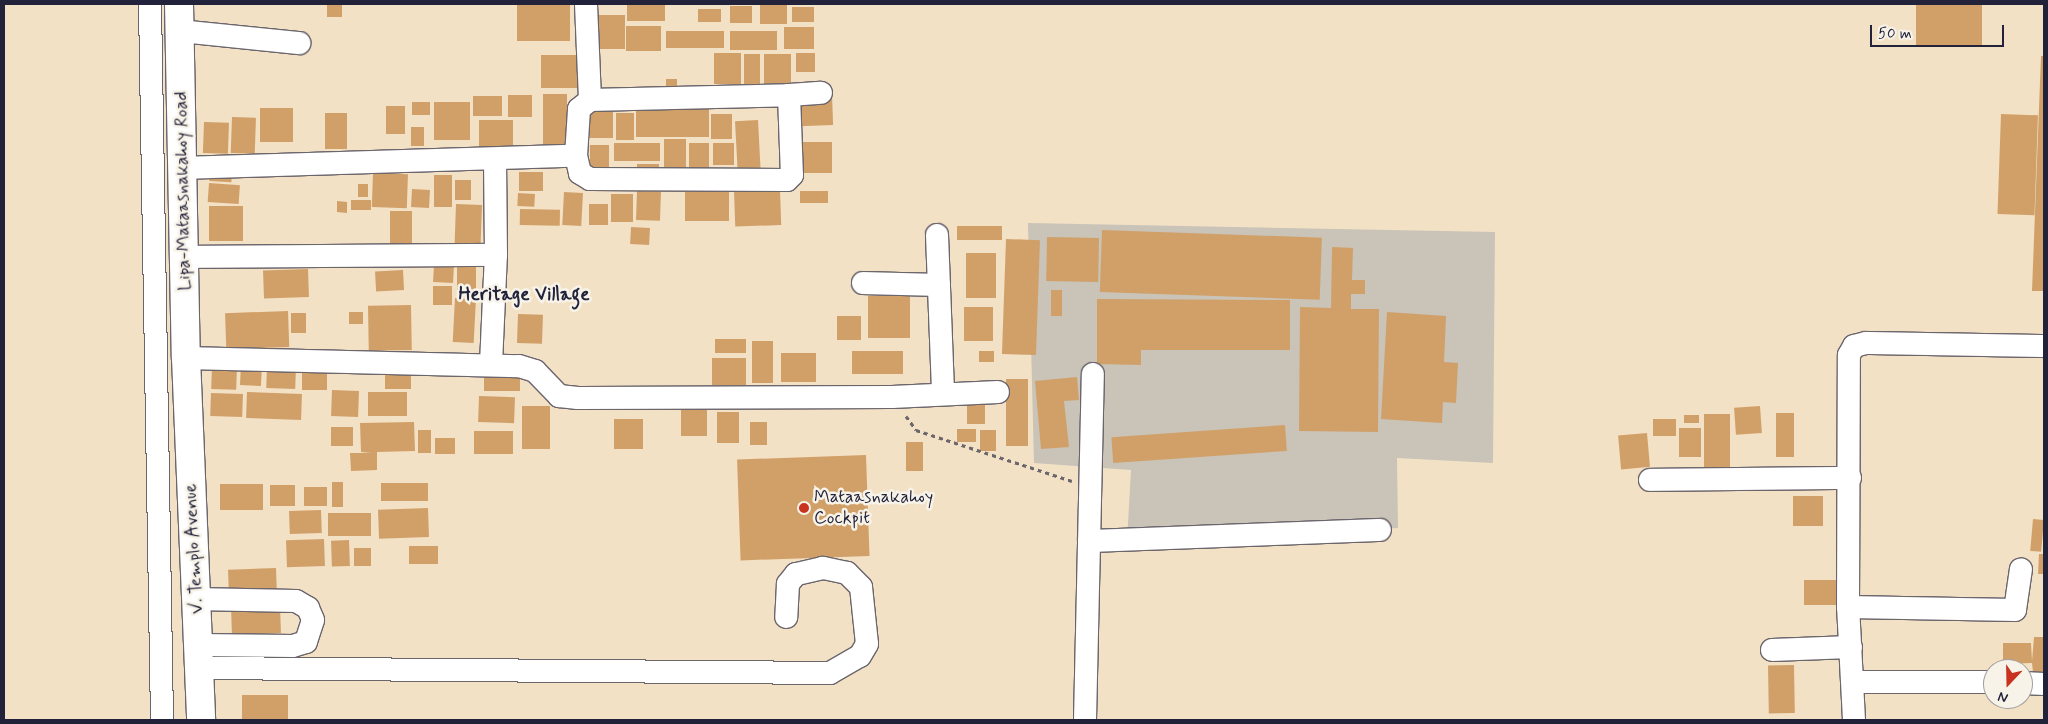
<!DOCTYPE html>
<html>
<head>
<meta charset="utf-8">
<style>
	body { margin:0 }
	#map { position:relative; width:2048px; height:724px; overflow:hidden; background:#f3e1c6; font-family:Mynerve,sans-serif }
	div>[style] { position:absolute }
	[style*='--x'] { left:calc(var(--x)*1px); top:calc(var(--y)*1px); width:calc(var(--w)*1px); rotate:calc(var(--a)*1deg) }
	.industrial>* { inset:0; background:#c9c3b8 }
	.building>* { inset:0; background:#d1a068; transform-origin:0 0 }
	.path>* { height:3px; margin-top:-1.5px; transform-origin:0; background:repeating-linear-gradient(90deg,#6b656c 0 4px,transparent 0 8px) }
	.roads { filter:drop-shadow(1px 0 #6b656c) drop-shadow(-1px 0 #6b656c) drop-shadow(0 1px #6b656c) drop-shadow(0 -1px #6b656c) }
	.minor>* { height:22px; margin:-11px; padding:0 11px; transform-origin:11px; border-radius:11px; background:#fff }
	.major>* { height:28px; margin:-14px; padding:0 14px; transform-origin:14px; border-radius:14px; background:#fff }
	.dots>* { width:14px; height:14px; translate:-50% -50%; box-sizing:border-box; border:2px solid #f7f3e8; border-radius:50% }
	span { translate:-50% -50%; white-space:nowrap; text-align:center; line-height:1.15; -webkit-text-stroke:5px #f7f3e8; paint-order:stroke }
	.street-label { font-size:18px; color:#22223b }
	.poi-label { font-size:18px; color:#22223b }
	.left { translate:0 -50%; text-align:left }
	.neighbourhood-label { font-size:19px; color:#22223b; font-weight:700 }
	.frame { position:absolute; inset:0; border:5px solid #22223b; pointer-events:none }
	.north { position:absolute; left:1983px; top:659px; width:50px; height:50px; box-sizing:border-box; background:#f7f3e8; border:1px solid #a29fa3; border-radius:50%; rotate:201deg; font-size:14px; font-weight:700; line-height:20px; text-align:center; color:#22223b }
	.north::after { content:''; display:block; margin:auto; width:18px; height:22px; background:#c8321e; clip-path:polygon(50% 0,100% 100%,50% 72%,0 100%) }
	.scale { position:absolute; left:1870px; top:25px; width:134px; height:22px; box-sizing:border-box; border:2px solid #22223b; border-top:0; padding-left:6px; font-size:15px; line-height:18px; white-space:nowrap; color:#22223b; -webkit-text-stroke:4px #f7f3e8; paint-order:stroke }
</style>
</head>
<body>
<div id="map">
	<div class="industrial">
		<i style="clip-path:polygon(1028px 223px,1495px 232px,1493px 463px,1397px 458px,1398px 528px,1127px 542px,1131px 470px,1034px 463px)"></i>
	</div>
	<div class="building">
		<i style="left:327px;top:4px;width:15px;height:13px"></i>
		<i style="left:517px;top:4px;width:53px;height:37px"></i>
		<i style="left:627px;top:4px;width:38px;height:17px"></i>
		<i style="left:1916px;top:4px;width:66px;height:43px"></i>
		<i style="left:760px;top:5px;width:27px;height:19px"></i>
		<i style="left:730px;top:6px;width:22px;height:17px"></i>
		<i style="left:792px;top:7px;width:22px;height:15px"></i>
		<i style="left:698px;top:9px;width:23px;height:13px"></i>
		<i style="left:625px;top:15px;width:34px;height:34px;rotate:90deg"></i>
		<i style="left:626px;top:26px;width:35px;height:25px"></i>
		<i style="left:784px;top:27px;width:30px;height:22px"></i>
		<i style="left:666px;top:31px;width:58px;height:17px"></i>
		<i style="left:730px;top:31px;width:47px;height:19px"></i>
		<i style="left:714px;top:53px;width:27px;height:31px"></i>
		<i style="left:796px;top:53px;width:19px;height:19px"></i>
		<i style="left:744px;top:54px;width:16px;height:30px"></i>
		<i style="left:764px;top:54px;width:27px;height:34px"></i>
		<i style="left:541px;top:55px;width:37px;height:33px"></i>
		<i style="clip-path:polygon(2041px 56px,2044px 56px,2044px 291px,2032px 291px)"></i>
		<i style="left:677px;top:79px;width:11px;height:11px;rotate:90deg"></i>
		<i style="left:567px;top:94px;width:55px;height:24px;rotate:90deg"></i>
		<i style="left:832px;top:94px;width:31px;height:35px;rotate:88deg"></i>
		<i style="left:532px;top:95px;width:22px;height:24px;rotate:90deg"></i>
		<i style="left:473px;top:96px;width:29px;height:20px"></i>
		<i style="left:412px;top:102px;width:18px;height:13px"></i>
		<i style="left:470px;top:102px;width:38px;height:36px;rotate:90deg"></i>
		<i style="left:386px;top:106px;width:19px;height:28px"></i>
		<i style="left:260px;top:108px;width:33px;height:34px"></i>
		<i style="left:590px;top:109px;width:23px;height:29px"></i>
		<i style="left:709px;top:109px;width:28px;height:73px;rotate:90deg"></i>
		<i style="left:325px;top:113px;width:22px;height:36px"></i>
		<i style="left:616px;top:113px;width:18px;height:27px"></i>
		<i style="left:711px;top:114px;width:21px;height:25px"></i>
		<i style="left:2001px;top:114px;width:37px;height:100px;rotate:2deg"></i>
		<i style="left:232px;top:117px;width:24px;height:36px;rotate:2deg"></i>
		<i style="left:479px;top:120px;width:34px;height:32px"></i>
		<i style="left:758px;top:120px;width:53px;height:23px;rotate:87deg"></i>
		<i style="left:204px;top:122px;width:25px;height:31px;rotate:2deg"></i>
		<i style="left:411px;top:127px;width:13px;height:19px"></i>
		<i style="left:664px;top:139px;width:22px;height:36px"></i>
		<i style="left:801px;top:142px;width:31px;height:31px"></i>
		<i style="left:614px;top:143px;width:46px;height:18px"></i>
		<i style="left:689px;top:143px;width:20px;height:31px"></i>
		<i style="left:713px;top:143px;width:21px;height:22px"></i>
		<i style="left:590px;top:145px;width:19px;height:34px"></i>
		<i style="left:659px;top:164px;width:12px;height:22px;rotate:90deg"></i>
		<i style="left:210px;top:170px;width:22px;height:11px;rotate:3deg"></i>
		<i style="left:519px;top:172px;width:24px;height:19px"></i>
		<i style="left:373px;top:173px;width:35px;height:34px;rotate:2deg"></i>
		<i style="left:434px;top:175px;width:18px;height:32px"></i>
		<i style="left:455px;top:180px;width:16px;height:20px"></i>
		<i style="left:209px;top:183px;width:31px;height:19px;rotate:4deg"></i>
		<i style="left:358px;top:184px;width:10px;height:13px"></i>
		<i style="left:412px;top:189px;width:18px;height:18px;rotate:3deg"></i>
		<i style="left:780px;top:190px;width:35px;height:46px;rotate:88deg"></i>
		<i style="left:637px;top:191px;width:24px;height:29px;rotate:2deg"></i>
		<i style="left:800px;top:191px;width:28px;height:12px"></i>
		<i style="left:564px;top:192px;width:19px;height:33px;rotate:3deg"></i>
		<i style="left:729px;top:192px;width:29px;height:44px;rotate:90deg"></i>
		<i style="left:518px;top:193px;width:17px;height:13px;rotate:3deg"></i>
		<i style="left:611px;top:194px;width:22px;height:28px"></i>
		<i style="left:351px;top:200px;width:20px;height:10px"></i>
		<i style="clip-path:polygon(337px 201px,347px 202px,347px 213px,337px 212px)"></i>
		<i style="left:456px;top:204px;width:26px;height:46px;rotate:2deg"></i>
		<i style="left:589px;top:204px;width:19px;height:21px"></i>
		<i style="left:209px;top:206px;width:34px;height:35px"></i>
		<i style="left:520px;top:209px;width:40px;height:16px;rotate:1deg"></i>
		<i style="left:390px;top:211px;width:22px;height:39px"></i>
		<i style="left:957px;top:226px;width:45px;height:14px"></i>
		<i style="left:631px;top:227px;width:19px;height:17px;rotate:3deg"></i>
		<i style="left:1102px;top:230px;width:220px;height:62px;rotate:2deg"></i>
		<i style="left:1047px;top:237px;width:52px;height:44px;rotate:1deg"></i>
		<i style="left:1006px;top:239px;width:34px;height:115px;rotate:2deg"></i>
		<i style="clip-path:polygon(1332px 247px,1353px 248px,1352px 280px,1365px 280px,1365px 294px,1351px 294px,1351px 309px,1379px 309px,1378px 432px,1299px 431px,1300px 307px,1331px 308px)"></i>
		<i style="left:966px;top:253px;width:30px;height:45px"></i>
		<i style="left:434px;top:264px;width:20px;height:18px;rotate:3deg"></i>
		<i style="left:457px;top:266px;width:19px;height:28px"></i>
		<i style="left:308px;top:269px;width:28px;height:45px;rotate:88deg"></i>
		<i style="left:403px;top:270px;width:20px;height:28px;rotate:87deg"></i>
		<i style="left:433px;top:286px;width:19px;height:19px"></i>
		<i style="left:1051px;top:290px;width:11px;height:26px"></i>
		<i style="left:868px;top:296px;width:42px;height:42px"></i>
		<i style="left:455px;top:298px;width:21px;height:44px;rotate:3deg"></i>
		<i style="clip-path:polygon(1097px 299px,1290px 300px,1290px 350px,1141px 350px,1141px 365px,1097px 364px)"></i>
		<i style="left:411px;top:305px;width:45px;height:43px;rotate:89deg"></i>
		<i style="left:964px;top:307px;width:29px;height:34px"></i>
		<i style="left:288px;top:311px;width:36px;height:63px;rotate:88deg"></i>
		<i style="left:349px;top:312px;width:14px;height:12px"></i>
		<i style="clip-path:polygon(1387px 312px,1446px 316px,1444px 362px,1458px 363px,1456px 403px,1443px 402px,1442px 423px,1381px 419px)"></i>
		<i style="left:291px;top:313px;width:15px;height:20px"></i>
		<i style="left:518px;top:314px;width:25px;height:29px;rotate:2deg"></i>
		<i style="left:837px;top:316px;width:24px;height:24px"></i>
		<i style="left:715px;top:339px;width:31px;height:14px"></i>
		<i style="left:773px;top:341px;width:42px;height:21px;rotate:90deg"></i>
		<i style="left:852px;top:351px;width:51px;height:23px"></i>
		<i style="left:979px;top:351px;width:15px;height:11px"></i>
		<i style="left:781px;top:353px;width:35px;height:29px"></i>
		<i style="left:712px;top:358px;width:34px;height:27px"></i>
		<i style="left:302px;top:364px;width:25px;height:26px"></i>
		<i style="left:241px;top:365px;width:21px;height:20px;rotate:3deg"></i>
		<i style="left:212px;top:366px;width:25px;height:23px;rotate:2deg"></i>
		<i style="left:267px;top:366px;width:29px;height:22px;rotate:2deg"></i>
		<i style="left:385px;top:369px;width:26px;height:20px"></i>
		<i style="left:484px;top:371px;width:36px;height:20px"></i>
		<i style="clip-path:polygon(1077px 377px,1079px 400px,1064px 401px,1069px 447px,1041px 449px,1035px 381px)"></i>
		<i style="left:1006px;top:379px;width:22px;height:67px"></i>
		<i style="left:332px;top:390px;width:27px;height:26px;rotate:2deg"></i>
		<i style="left:247px;top:392px;width:55px;height:26px;rotate:2deg"></i>
		<i style="left:368px;top:392px;width:39px;height:24px"></i>
		<i style="left:211px;top:393px;width:32px;height:23px;rotate:2deg"></i>
		<i style="left:479px;top:396px;width:36px;height:26px;rotate:2deg"></i>
		<i style="left:967px;top:403px;width:18px;height:21px"></i>
		<i style="left:522px;top:406px;width:28px;height:43px"></i>
		<i style="left:1760px;top:406px;width:27px;height:26px;rotate:86deg"></i>
		<i style="left:681px;top:409px;width:26px;height:27px"></i>
		<i style="left:717px;top:412px;width:22px;height:31px"></i>
		<i style="left:1776px;top:413px;width:18px;height:44px"></i>
		<i style="left:1704px;top:414px;width:26px;height:53px"></i>
		<i style="left:1699px;top:415px;width:8px;height:15px;rotate:90deg"></i>
		<i style="left:614px;top:419px;width:29px;height:30px"></i>
		<i style="left:1676px;top:419px;width:17px;height:23px;rotate:90deg"></i>
		<i style="clip-path:polygon(414px 422px,415px 451px,377px 452px,377px 470px,351px 471px,350px 453px,371px 453px,361px 452px,360px 423px)"></i>
		<i style="left:750px;top:422px;width:17px;height:23px"></i>
		<i style="left:1285px;top:425px;width:26px;height:174px;rotate:86deg"></i>
		<i style="left:331px;top:427px;width:22px;height:19px"></i>
		<i style="left:1679px;top:428px;width:22px;height:29px"></i>
		<i style="left:957px;top:429px;width:19px;height:13px"></i>
		<i style="left:418px;top:430px;width:13px;height:23px"></i>
		<i style="left:980px;top:430px;width:16px;height:21px"></i>
		<i style="left:513px;top:431px;width:23px;height:39px;rotate:90deg"></i>
		<i style="left:1647px;top:433px;width:34px;height:29px;rotate:85deg"></i>
		<i style="left:455px;top:438px;width:16px;height:20px;rotate:90deg"></i>
		<i style="left:906px;top:442px;width:17px;height:29px"></i>
		<i style="left:866px;top:455px;width:101px;height:129px;rotate:88deg"></i>
		<i style="left:332px;top:482px;width:11px;height:25px"></i>
		<i style="left:381px;top:483px;width:47px;height:18px"></i>
		<i style="left:263px;top:484px;width:26px;height:43px;rotate:90deg"></i>
		<i style="left:270px;top:485px;width:25px;height:21px"></i>
		<i style="left:304px;top:487px;width:23px;height:19px"></i>
		<i style="left:1793px;top:496px;width:30px;height:30px"></i>
		<i style="left:428px;top:508px;width:29px;height:50px;rotate:88deg"></i>
		<i style="left:321px;top:510px;width:23px;height:32px;rotate:88deg"></i>
		<i style="left:328px;top:513px;width:43px;height:23px"></i>
		<i style="left:2033px;top:519px;width:11px;height:32px;rotate:5deg"></i>
		<i style="left:324px;top:539px;width:27px;height:38px;rotate:88deg"></i>
		<i style="left:349px;top:540px;width:26px;height:18px;rotate:88deg"></i>
		<i style="left:409px;top:546px;width:29px;height:18px"></i>
		<i style="left:354px;top:548px;width:17px;height:18px"></i>
		<i style="clip-path:polygon(2039px 554px,2044px 554px,2044px 574px,2038px 574px)"></i>
		<i style="left:276px;top:568px;width:25px;height:48px;rotate:88deg"></i>
		<i style="left:1804px;top:580px;width:32px;height:25px"></i>
		<i style="left:280px;top:606px;width:27px;height:49px;rotate:88deg"></i>
		<i style="clip-path:polygon(2034px 637px,2044px 637px,2044px 681px,2034px 681px,2032px 663px,2003px 664px,2003px 643px,2031px 643px,2032px 661px)"></i>
		<i style="left:1794px;top:665px;width:48px;height:26px;rotate:89deg"></i>
		<i style="left:288px;top:695px;width:25px;height:46px;rotate:90deg"></i>
	</div>
	<div class="path">
		<i style="--x:906;--y:416;--w:17;--a:54"></i>
		<i style="--x:916;--y:430;--w:164;--a:18.1"></i>
	</div>
	<div class="roads">
		<div class="minor">
			<i style="--x:150;--y:4;--w:716;--a:89.04"></i>
			<i style="--x:586;--y:4;--w:96;--a:87.6"></i>
			<i style="--x:180;--y:31;--w:120;--a:5.8"></i>
			<i style="--x:789;--y:95;--w:80;--a:87.9"></i>
			<i style="--x:792;--y:175;--w:7;--a:135"></i>
			<i style="--x:787;--y:180;--w:197;--a:-179.7"></i>
			<i style="--x:590;--y:179;--w:12;--a:-149"></i>
			<i style="--x:580;--y:173;--w:17;--a:-103"></i>
			<i style="--x:576;--y:156;--w:47;--a:-86.3"></i>
			<i style="--x:579;--y:109;--w:14;--a:-39"></i>
			<i style="--x:590;--y:100;--w:199;--a:-1.4"></i>
			<i style="--x:789;--y:95;--w:32;--a:-4"></i>
			<i style="--x:184;--y:168;--w:392;--a:-1.8"></i>
			<i style="--x:937;--y:235;--w:156;--a:87.8"></i>
			<i style="--x:184;--y:257;--w:312;--a:-0.4"></i>
			<i style="--x:863;--y:283;--w:76;--a:1.5"></i>
			<i style="--x:186;--y:358;--w:333;--a:1.4"></i>
			<i style="--x:519;--y:366;--w:17;--a:17"></i>
			<i style="--x:535;--y:371;--w:35;--a:46"></i>
			<i style="--x:559;--y:396;--w:19;--a:6"></i>
			<i style="--x:578;--y:398;--w:314;--a:-0.2"></i>
			<i style="--x:892;--y:397;--w:106;--a:-2.7"></i>
			<i style="--x:491;--y:364;--w:109;--a:-87.4"></i>
			<i style="--x:496;--y:255;--w:96;--a:-90.6"></i>
			<i style="--x:1650;--y:480;--w:200;--a:-0.6"></i>
			<i style="--x:1089;--y:541;--w:291;--a:-2.2"></i>
			<i style="--x:195;--y:599;--w:101;--a:1.1"></i>
			<i style="--x:296;--y:601;--w:14;--a:30"></i>
			<i style="--x:308;--y:608;--w:13;--a:67"></i>
			<i style="--x:313;--y:620;--w:23;--a:108"></i>
			<i style="--x:306;--y:642;--w:14;--a:163"></i>
			<i style="--x:293;--y:646;--w:95;--a:-179.4"></i>
			<i style="--x:1848;--y:607;--w:167;--a:1"></i>
			<i style="--x:2015;--y:610;--w:41;--a:-81.7"></i>
			<i style="--x:1772;--y:650;--w:79;--a:-2.2"></i>
			<i style="--x:199;--y:668;--w:631;--a:0.45"></i>
			<i style="--x:830;--y:673;--w:34;--a:-30"></i>
			<i style="--x:860;--y:656;--w:14;--a:-60"></i>
			<i style="--x:867;--y:644;--w:57;--a:-96"></i>
			<i style="--x:861;--y:587;--w:20;--a:-135"></i>
			<i style="--x:847;--y:573;--w:25;--a:-168"></i>
			<i style="--x:823;--y:568;--w:28;--a:167"></i>
			<i style="--x:796;--y:574;--w:13;--a:129"></i>
			<i style="--x:788;--y:584;--w:33;--a:93"></i>
			<i style="--x:1853;--y:682;--w:140;--a:0"></i>
			<i style="--x:2023;--y:683;--w:21;--a:3"></i>
			<i style="--x:1085;--y:720;--w:346;--a:-88.7"></i>
			<i style="--x:1854;--y:720;--w:113;--a:-93"></i>
			<i style="--x:1848;--y:607;--w:252;--a:-89.8"></i>
			<i style="--x:1849;--y:355;--w:10;--a:-61"></i>
			<i style="--x:1854;--y:346;--w:12;--a:-14"></i>
			<i style="--x:1866;--y:343;--w:178;--a:1"></i>
		</div>
		<div class="major">
			<i style="--x:179;--y:4;--w:354;--a:88.9"></i>
			<i style="--x:186;--y:358;--w:362;--a:87.6"></i>
		</div>
	</div>
	<div class="dots">
		<i style="left:804px;top:508px;background:#c8321e"></i>
	</div>
	<div class="street-label">
		<span style="left:183px;top:191px;rotate:-91deg">Lipa-Mataasnakahoy Road</span>
		<span style="left:194px;top:549px;rotate:-93deg">V. Templo Avenue</span>
	</div>
	<div class="poi-label">
		<span class="left" style="left:814px;top:508px">Mataasnakahoy<br>Cockpit</span>
	</div>
	<div class="neighbourhood-label">
		<span style="left:524px;top:295px">Heritage Village</span>
	</div>
	<div class="frame"></div>
	<div class="north">N</div>
	<div class="scale">50 m</div>
</div>
</body>
</html>
